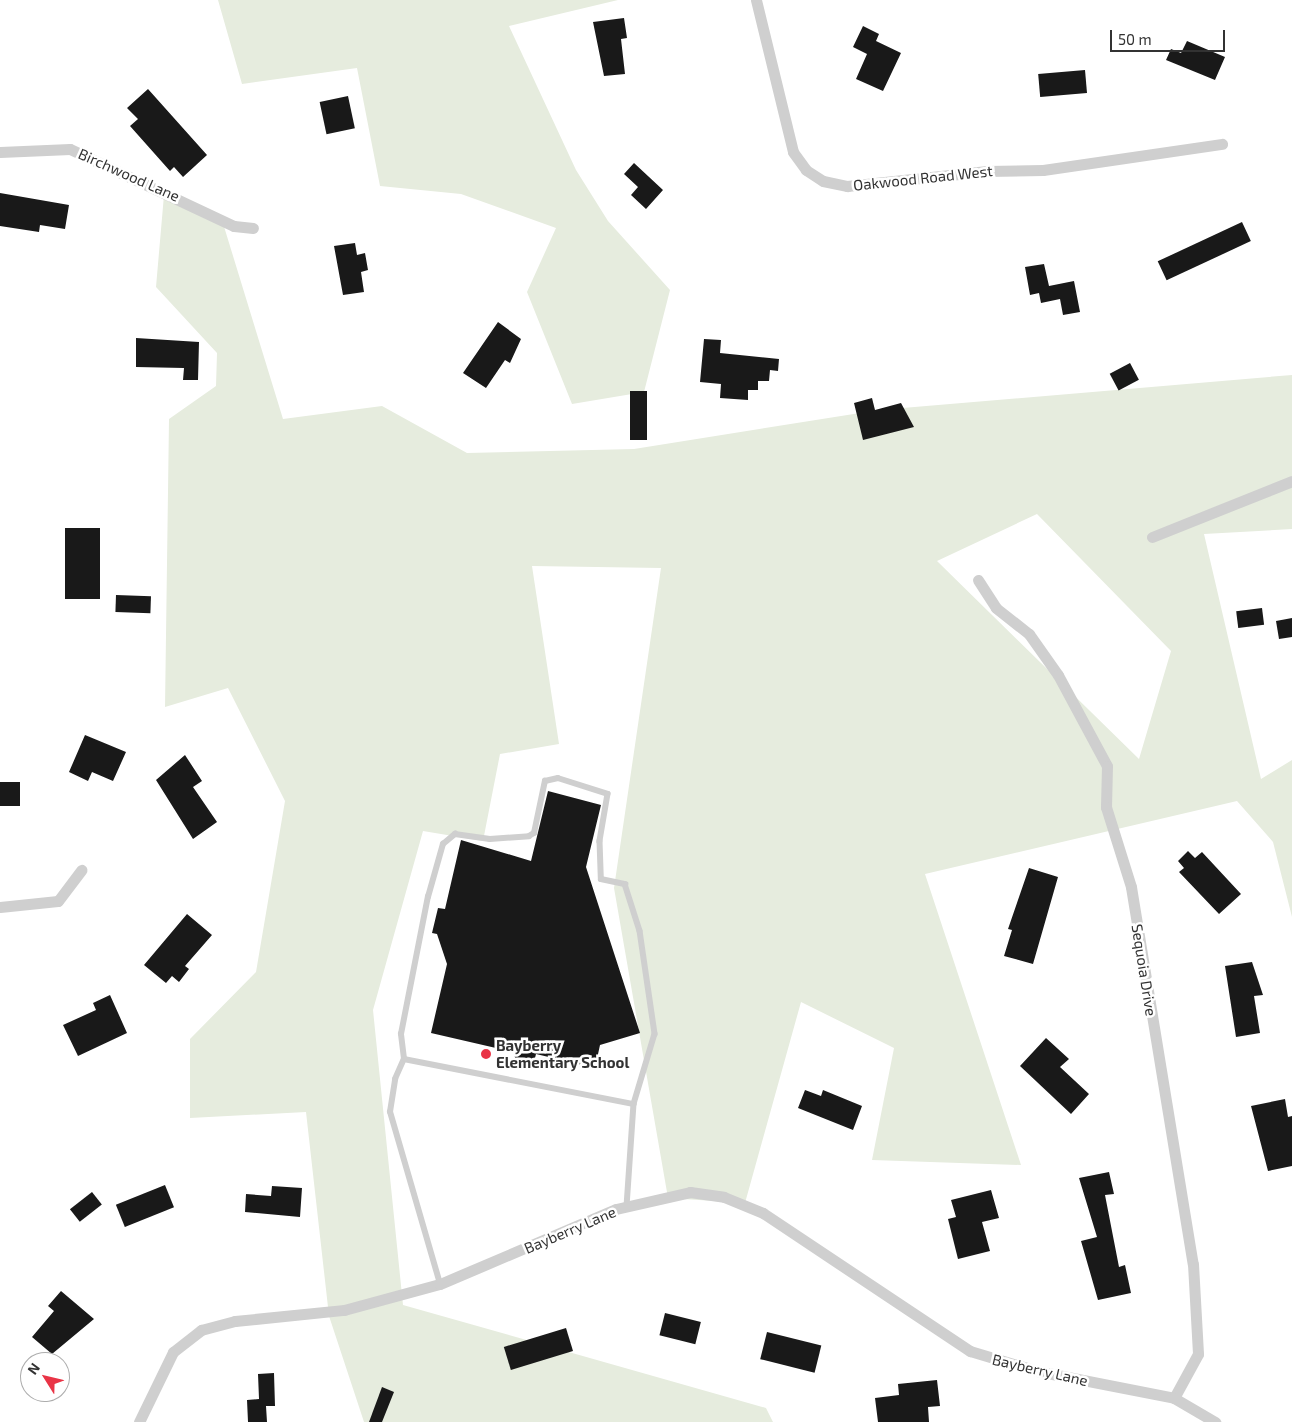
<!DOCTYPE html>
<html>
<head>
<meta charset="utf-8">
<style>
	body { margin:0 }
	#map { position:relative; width:1292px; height:1422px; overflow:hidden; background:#fff; font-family:"Exo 2",sans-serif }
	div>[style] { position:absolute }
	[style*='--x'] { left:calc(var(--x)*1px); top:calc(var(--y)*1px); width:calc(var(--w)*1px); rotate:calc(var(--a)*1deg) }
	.green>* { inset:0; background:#e6ecde }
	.building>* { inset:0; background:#191919; transform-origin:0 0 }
	.lane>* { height:5.5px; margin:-2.75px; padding:0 2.75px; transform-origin:2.75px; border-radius:2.75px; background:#cfcfcf }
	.street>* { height:11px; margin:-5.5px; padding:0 5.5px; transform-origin:5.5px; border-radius:5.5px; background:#cfcfcf }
	.dots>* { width:14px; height:14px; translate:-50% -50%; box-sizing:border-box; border:2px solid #fff; border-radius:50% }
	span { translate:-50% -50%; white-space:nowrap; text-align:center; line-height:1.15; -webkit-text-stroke:5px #fff; paint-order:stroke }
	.street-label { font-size:15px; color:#323232 }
	.poi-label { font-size:15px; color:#323232; font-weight:700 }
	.left { translate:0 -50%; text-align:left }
	.north { position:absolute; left:20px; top:1352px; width:50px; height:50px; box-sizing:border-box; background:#fff; border:1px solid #adadad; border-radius:50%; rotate:306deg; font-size:14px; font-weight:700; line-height:20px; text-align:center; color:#323232 }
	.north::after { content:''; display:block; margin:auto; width:18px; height:22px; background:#e93446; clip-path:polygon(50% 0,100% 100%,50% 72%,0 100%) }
	.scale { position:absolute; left:1110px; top:30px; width:115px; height:22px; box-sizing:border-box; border:2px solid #323232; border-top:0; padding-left:6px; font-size:15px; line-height:18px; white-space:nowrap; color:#323232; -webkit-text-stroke:4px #fff; paint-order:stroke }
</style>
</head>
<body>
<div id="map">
	<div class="green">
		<i style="clip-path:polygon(218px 0,618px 0,509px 26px,576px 170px,608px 221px,670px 290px,644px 392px,572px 404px,527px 292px,556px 228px,461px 194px,380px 186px,357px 68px,242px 84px)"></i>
		<i style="clip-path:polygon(evenodd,164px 195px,222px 220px,283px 419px,382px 406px,467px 453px,634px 449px,879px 410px,1292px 375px,1292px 529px,1204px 534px,1261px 779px,1292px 760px,1292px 917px,1273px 842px,1237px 801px,925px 874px,1021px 1165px,872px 1160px,894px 1048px,801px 1002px,745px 1203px,668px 1198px,614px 888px,661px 568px,532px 566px,559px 744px,500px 754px,483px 841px,423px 831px,373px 1010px,403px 1305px,766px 1408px,773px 1422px,364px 1422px,329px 1316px,306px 1112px,190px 1118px,190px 1039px,256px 972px,285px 801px,228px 688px,165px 707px,169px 419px,216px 386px,217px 353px,156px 287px,164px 195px,1037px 514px,1171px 651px,1139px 759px,937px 561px,1037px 514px)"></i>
	</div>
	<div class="building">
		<i style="clip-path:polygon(624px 18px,627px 38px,621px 39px,625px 74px,604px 76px,593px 22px)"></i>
		<i style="clip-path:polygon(863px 26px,879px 34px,876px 41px,901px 53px,883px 91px,856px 79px,867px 54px,853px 47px)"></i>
		<i style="clip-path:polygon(1187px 41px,1225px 57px,1215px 80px,1166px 60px,1171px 49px,1181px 53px)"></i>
		<i style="left:1085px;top:70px;width:23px;height:47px;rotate:85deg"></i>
		<i style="clip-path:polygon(148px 89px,207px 155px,183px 177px,174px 167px,170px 171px,130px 126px,138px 119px,127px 108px)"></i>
		<i style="left:348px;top:96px;width:33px;height:29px;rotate:78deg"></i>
		<i style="clip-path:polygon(634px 163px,663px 190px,646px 209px,631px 195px,638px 187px,624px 174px)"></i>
		<i style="clip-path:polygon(0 193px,69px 205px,65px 229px,40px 225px,39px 232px,0 226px)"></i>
		<i style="left:1242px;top:222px;width:21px;height:93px;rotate:65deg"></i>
		<i style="clip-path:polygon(355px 243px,357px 255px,365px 253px,368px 270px,361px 272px,364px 292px,343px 295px,334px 246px)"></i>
		<i style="clip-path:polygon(1044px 264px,1049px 286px,1074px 281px,1080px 312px,1063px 315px,1060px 299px,1041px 303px,1039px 293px,1030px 295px,1025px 267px)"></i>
		<i style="clip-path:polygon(498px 322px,521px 339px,510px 363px,505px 360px,486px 388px,463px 373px)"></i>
		<i style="clip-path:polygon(136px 338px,199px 342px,198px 380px,183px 380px,184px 368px,136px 367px)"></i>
		<i style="clip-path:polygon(704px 339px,721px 340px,720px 353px,779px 359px,778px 371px,770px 370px,769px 381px,758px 381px,758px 390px,748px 390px,748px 400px,720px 398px,721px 384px,700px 382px)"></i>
		<i style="left:1130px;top:363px;width:19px;height:23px;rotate:62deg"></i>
		<i style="left:630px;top:391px;width:17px;height:49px"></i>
		<i style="clip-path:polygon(872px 398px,875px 410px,901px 403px,914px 427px,863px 440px,854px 403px)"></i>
		<i style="left:65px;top:528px;width:35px;height:71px"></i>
		<i style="left:116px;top:595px;width:35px;height:17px;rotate:2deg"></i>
		<i style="left:1262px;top:608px;width:17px;height:26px;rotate:83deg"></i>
		<i style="clip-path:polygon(1292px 618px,1292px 637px,1279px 639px,1276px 621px)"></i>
		<i style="clip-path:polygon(85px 735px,126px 752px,113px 781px,92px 772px,88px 781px,69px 772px)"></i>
		<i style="clip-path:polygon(185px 755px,202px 781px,193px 787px,217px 822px,193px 839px,156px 780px)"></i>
		<i style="left:0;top:782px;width:20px;height:24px"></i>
		<i style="clip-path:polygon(548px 791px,601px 805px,586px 867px,640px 1033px,600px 1045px,595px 1068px,536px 1054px,533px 1066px,517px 1063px,513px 1052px,431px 1033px,447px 964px,437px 934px,432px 933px,438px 908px,445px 909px,461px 840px,531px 861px)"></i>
		<i style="clip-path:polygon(1188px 851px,1195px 858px,1202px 852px,1241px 894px,1219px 914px,1179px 872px,1184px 868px,1178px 861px)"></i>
		<i style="clip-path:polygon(1029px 868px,1058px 877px,1033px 964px,1004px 956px,1012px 930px,1008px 929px)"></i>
		<i style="clip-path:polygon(187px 914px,212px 935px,185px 966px,189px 969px,179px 982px,172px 976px,166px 983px,144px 965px)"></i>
		<i style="clip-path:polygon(1252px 962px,1263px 995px,1254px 996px,1260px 1033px,1236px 1037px,1225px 966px)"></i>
		<i style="clip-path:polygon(110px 995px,127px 1033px,78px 1056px,63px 1025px,96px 1010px,93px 1003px)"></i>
		<i style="clip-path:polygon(1046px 1038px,1069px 1059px,1060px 1067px,1089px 1094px,1071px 1114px,1020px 1066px)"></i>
		<i style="clip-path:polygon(805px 1090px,821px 1096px,823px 1090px,862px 1106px,853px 1130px,798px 1108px)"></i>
		<i style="clip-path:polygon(1285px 1099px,1288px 1117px,1292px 1116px,1292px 1166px,1268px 1171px,1251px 1106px)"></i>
		<i style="clip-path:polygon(1109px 1172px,1114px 1194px,1105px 1195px,1119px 1267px,1125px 1265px,1131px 1293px,1098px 1300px,1081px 1241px,1097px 1237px,1079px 1178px)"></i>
		<i style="left:165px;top:1185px;width:24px;height:53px;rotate:68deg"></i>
		<i style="clip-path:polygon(272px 1186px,302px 1188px,300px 1217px,245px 1212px,246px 1194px,271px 1196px)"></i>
		<i style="clip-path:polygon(991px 1190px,999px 1218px,982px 1222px,990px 1251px,958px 1259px,948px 1219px,956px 1217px,951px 1200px)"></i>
		<i style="left:92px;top:1192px;width:16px;height:28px;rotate:52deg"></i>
		<i style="clip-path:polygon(61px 1291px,94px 1319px,52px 1354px,32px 1337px,54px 1311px,48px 1306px)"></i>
		<i style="left:665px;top:1313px;width:37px;height:23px;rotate:14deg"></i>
		<i style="left:566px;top:1328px;width:24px;height:65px;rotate:73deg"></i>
		<i style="left:767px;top:1332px;width:56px;height:28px;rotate:14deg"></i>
		<i style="clip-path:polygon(274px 1373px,275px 1406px,266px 1406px,267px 1422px,248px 1422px,247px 1400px,259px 1399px,258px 1374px)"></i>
		<i style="clip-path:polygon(937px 1380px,940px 1406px,928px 1407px,929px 1422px,878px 1422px,875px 1398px,899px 1395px,898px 1384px)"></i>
		<i style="clip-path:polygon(382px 1387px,394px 1392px,382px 1422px,369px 1422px)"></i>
	</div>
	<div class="lane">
		<i style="--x:404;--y:1059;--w:234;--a:11.1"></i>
		<i style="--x:440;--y:1284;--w:179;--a:-106.2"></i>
		<i style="--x:390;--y:1112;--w:33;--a:-81"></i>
		<i style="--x:395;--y:1079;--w:22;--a:-66"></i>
		<i style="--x:404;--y:1059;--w:25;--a:-97"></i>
		<i style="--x:401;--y:1034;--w:140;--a:-78.9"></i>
		<i style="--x:428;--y:897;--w:55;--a:-74.2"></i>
		<i style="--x:443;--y:844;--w:16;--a:-40"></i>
		<i style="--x:455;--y:834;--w:35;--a:8"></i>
		<i style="--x:490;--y:839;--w:39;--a:-4"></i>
		<i style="--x:529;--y:836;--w:6;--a:-31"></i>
		<i style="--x:534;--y:833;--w:53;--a:-78.1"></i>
		<i style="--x:545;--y:781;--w:13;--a:-13"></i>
		<i style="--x:558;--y:778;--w:52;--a:17.7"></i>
		<i style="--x:608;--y:794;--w:48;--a:99.7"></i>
		<i style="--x:600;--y:841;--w:38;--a:88"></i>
		<i style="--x:601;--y:879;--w:25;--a:12"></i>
		<i style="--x:625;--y:884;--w:49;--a:72.3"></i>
		<i style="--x:640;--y:931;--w:104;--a:81.7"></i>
		<i style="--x:655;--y:1034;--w:73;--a:106.7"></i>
		<i style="--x:634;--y:1104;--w:103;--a:93.9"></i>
	</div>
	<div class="street">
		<i style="--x:756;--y:0;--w:156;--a:76.3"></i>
		<i style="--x:793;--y:152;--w:22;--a:54"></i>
		<i style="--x:806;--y:170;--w:20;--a:33"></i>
		<i style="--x:823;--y:181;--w:25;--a:12"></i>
		<i style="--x:847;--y:186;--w:141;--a:-6.1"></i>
		<i style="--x:987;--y:171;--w:56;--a:-1"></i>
		<i style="--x:1043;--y:170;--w:181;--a:-8.3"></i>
		<i style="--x:0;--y:152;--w:70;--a:-2.5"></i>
		<i style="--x:70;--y:149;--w:181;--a:25.2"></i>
		<i style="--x:234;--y:226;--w:19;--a:6"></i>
		<i style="--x:1152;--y:537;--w:151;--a:-21.8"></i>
		<i style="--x:978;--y:580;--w:33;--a:57"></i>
		<i style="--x:996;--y:608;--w:42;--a:38.2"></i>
		<i style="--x:1029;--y:634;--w:50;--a:54.7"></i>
		<i style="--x:1058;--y:675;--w:103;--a:61.7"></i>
		<i style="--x:1107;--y:766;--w:41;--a:91.4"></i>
		<i style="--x:1106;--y:807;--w:84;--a:72.6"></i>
		<i style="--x:1131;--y:887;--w:382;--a:80.7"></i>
		<i style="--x:1193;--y:1264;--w:90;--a:86.8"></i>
		<i style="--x:1198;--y:1354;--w:50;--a:118.6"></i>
		<i style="--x:0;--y:907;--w:58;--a:-5.9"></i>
		<i style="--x:58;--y:901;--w:39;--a:-53"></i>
		<i style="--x:139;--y:1422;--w:78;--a:-64.1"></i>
		<i style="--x:173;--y:1352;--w:36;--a:-38"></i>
		<i style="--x:201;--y:1330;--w:35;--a:-15"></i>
		<i style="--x:235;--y:1321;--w:110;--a:-5.8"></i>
		<i style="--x:344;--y:1310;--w:99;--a:-15.2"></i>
		<i style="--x:440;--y:1284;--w:191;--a:-23.1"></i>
		<i style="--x:616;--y:1209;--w:76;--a:-12.9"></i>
		<i style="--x:690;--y:1192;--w:34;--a:8"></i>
		<i style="--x:724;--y:1197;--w:42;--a:22.3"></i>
		<i style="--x:763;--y:1213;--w:249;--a:33.7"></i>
		<i style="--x:970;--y:1351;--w:70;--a:16.6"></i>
		<i style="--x:1037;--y:1371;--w:140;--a:11.1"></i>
		<i style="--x:1174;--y:1398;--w:48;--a:30.3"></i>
	</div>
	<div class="dots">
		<i style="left:486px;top:1054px;background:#e93446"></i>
	</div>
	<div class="street-label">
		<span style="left:129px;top:175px;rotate:24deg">Birchwood Lane</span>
		<span style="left:923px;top:178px;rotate:-6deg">Oakwood Road West</span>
		<span style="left:1144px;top:970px;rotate:81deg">Sequoia Drive</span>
		<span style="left:570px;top:1230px;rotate:-23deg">Bayberry Lane</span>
		<span style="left:1040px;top:1370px;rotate:13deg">Bayberry Lane</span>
	</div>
	<div class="poi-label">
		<span class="left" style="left:496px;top:1054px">Bayberry<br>Elementary School</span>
	</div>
	<div class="north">N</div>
	<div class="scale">50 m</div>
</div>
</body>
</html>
